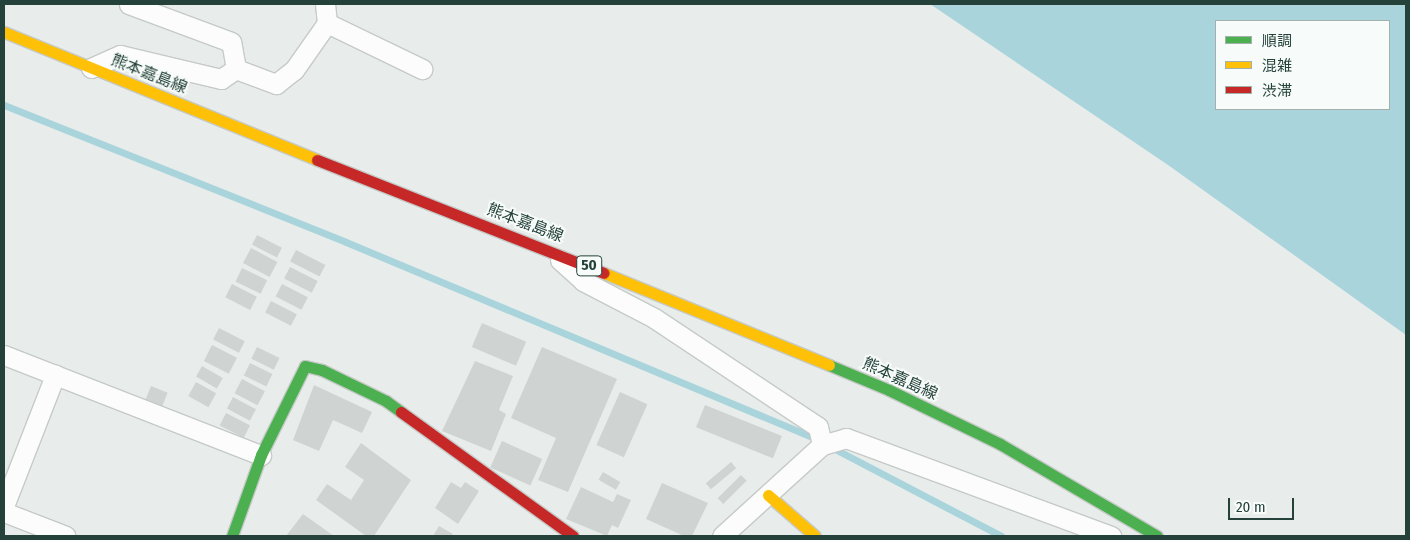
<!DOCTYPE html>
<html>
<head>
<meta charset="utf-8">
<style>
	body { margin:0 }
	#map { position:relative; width:1410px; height:540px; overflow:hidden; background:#e8edeb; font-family:"Fira Sans Condensed","Noto Sans JP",sans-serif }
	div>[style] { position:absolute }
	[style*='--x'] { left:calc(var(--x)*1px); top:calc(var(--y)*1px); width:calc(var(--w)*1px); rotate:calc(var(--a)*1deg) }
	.water>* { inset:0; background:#a9d4db }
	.stream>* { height:7px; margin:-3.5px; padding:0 3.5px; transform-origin:3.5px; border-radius:3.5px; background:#a9d4db }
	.building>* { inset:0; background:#cfd4d2; transform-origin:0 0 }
	.roads { filter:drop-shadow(1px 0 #c5cac8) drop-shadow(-1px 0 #c5cac8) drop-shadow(0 1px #c5cac8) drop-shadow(0 -1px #c5cac8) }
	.street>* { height:19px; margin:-9.5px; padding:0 9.5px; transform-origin:9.5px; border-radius:9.5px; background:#fcfcfc }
	.fast>* { height:11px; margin:-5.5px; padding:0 5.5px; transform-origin:5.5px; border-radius:5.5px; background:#4caf50 }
	.slow>* { height:11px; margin:-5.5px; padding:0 5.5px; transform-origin:5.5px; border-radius:5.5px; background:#ffc107 }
	.jam>* { height:11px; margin:-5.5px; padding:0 5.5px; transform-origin:5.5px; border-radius:5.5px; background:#c62828 }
	span { translate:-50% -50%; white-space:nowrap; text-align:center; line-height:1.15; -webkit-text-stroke:4px #f7fbf9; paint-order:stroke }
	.shield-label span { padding:1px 4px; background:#f7fbf9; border:1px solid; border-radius:4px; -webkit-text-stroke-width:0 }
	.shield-label { font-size:15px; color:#24423a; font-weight:700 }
	.street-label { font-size:16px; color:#24423a }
	.frame { position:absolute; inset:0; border:5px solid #24423a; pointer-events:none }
	.legend { position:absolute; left:1215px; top:20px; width:175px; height:90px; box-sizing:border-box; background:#f7fbf9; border:1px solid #a3b1ad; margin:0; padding:6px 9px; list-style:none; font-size:15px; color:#24423a }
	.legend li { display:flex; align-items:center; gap:10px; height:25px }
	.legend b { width:25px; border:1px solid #a3b1ad }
	.scale { position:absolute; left:1228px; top:498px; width:66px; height:22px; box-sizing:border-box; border:2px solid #24423a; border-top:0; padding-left:6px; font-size:15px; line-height:18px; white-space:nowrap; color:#24423a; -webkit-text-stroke:4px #f7fbf9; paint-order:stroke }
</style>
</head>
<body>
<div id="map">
	<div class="water">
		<i style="clip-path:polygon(evenodd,930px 4px,1406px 4px,1406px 335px,1168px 165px,930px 4px,1216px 21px,1389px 21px,1389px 109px,1216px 109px,1216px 21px)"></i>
	</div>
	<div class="stream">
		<i style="--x:4;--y:105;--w:368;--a:21.8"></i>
		<i style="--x:346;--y:242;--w:511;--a:22.7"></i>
		<i style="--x:831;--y:447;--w:192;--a:27.6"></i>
	</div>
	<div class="building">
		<i style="left:257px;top:235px;width:28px;height:11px;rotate:27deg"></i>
		<i style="left:251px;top:248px;width:30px;height:17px;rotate:28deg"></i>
		<i style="left:296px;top:250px;width:33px;height:13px;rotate:27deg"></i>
		<i style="left:290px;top:267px;width:31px;height:13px;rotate:27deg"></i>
		<i style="left:242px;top:268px;width:28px;height:15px;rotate:26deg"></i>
		<i style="left:232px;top:284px;width:28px;height:15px;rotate:27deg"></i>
		<i style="left:282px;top:284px;width:29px;height:14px;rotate:27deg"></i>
		<i style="left:271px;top:301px;width:29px;height:13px;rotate:27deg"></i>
		<i style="left:482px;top:323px;width:48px;height:26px;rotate:23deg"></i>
		<i style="left:219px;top:328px;width:29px;height:13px;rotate:27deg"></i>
		<i style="left:212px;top:345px;width:28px;height:18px;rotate:27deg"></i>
		<i style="left:257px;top:347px;width:25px;height:13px;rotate:26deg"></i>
		<i style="clip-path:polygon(542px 347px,617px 379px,568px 492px,538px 480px,556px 438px,511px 418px)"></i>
		<i style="clip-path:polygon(475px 361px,513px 376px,499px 410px,506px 414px,491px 451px,442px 431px)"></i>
		<i style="left:250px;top:363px;width:25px;height:14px;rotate:26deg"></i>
		<i style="left:202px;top:366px;width:24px;height:12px;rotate:30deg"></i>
		<i style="left:242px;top:379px;width:26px;height:16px;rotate:28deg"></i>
		<i style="left:196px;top:382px;width:23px;height:16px;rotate:29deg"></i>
		<i style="clip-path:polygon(314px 385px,372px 412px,362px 433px,333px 420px,319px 451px,293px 440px)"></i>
		<i style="left:151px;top:386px;width:18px;height:16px;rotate:22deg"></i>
		<i style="left:620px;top:392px;width:30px;height:58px;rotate:24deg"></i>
		<i style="left:233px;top:397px;width:26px;height:13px;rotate:28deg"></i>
		<i style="left:705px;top:405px;width:83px;height:24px;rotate:22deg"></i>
		<i style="left:226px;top:413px;width:27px;height:14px;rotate:27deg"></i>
		<i style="left:502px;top:441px;width:44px;height:29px;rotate:24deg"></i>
		<i style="clip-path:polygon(361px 443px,411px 480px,374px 536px,366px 536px,316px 500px,327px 484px,351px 500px,364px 480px,345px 467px)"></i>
		<i style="left:731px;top:462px;width:8px;height:33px;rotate:50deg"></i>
		<i style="left:603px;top:472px;width:20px;height:9px;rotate:30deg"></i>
		<i style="left:741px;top:475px;width:8px;height:33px;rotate:45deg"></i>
		<i style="clip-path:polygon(451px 482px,461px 488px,465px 482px,479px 491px,458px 524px,435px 508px)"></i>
		<i style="clip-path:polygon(662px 483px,708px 503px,692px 536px,684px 536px,646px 519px)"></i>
		<i style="clip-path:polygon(581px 487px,613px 502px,617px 494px,631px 500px,618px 528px,612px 525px,607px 536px,566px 519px)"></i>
		<i style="clip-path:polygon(303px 514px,334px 536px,286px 536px)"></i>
		<i style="clip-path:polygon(439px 526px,453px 534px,451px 536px,433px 536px)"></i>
	</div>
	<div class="roads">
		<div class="street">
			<i style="--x:325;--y:4;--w:19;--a:84"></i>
			<i style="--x:91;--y:68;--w:32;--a:-24"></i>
			<i style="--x:120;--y:55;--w:104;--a:13.4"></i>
			<i style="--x:221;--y:79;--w:18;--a:-34"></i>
			<i style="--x:236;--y:69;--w:27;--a:-100"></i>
			<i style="--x:231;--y:42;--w:109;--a:-159.6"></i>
			<i style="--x:236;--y:69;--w:43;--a:20.6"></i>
			<i style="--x:276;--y:84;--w:23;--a:-38"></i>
			<i style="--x:294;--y:70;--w:57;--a:-54.9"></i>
			<i style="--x:327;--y:23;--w:106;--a:25.8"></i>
			<i style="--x:560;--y:260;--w:31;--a:42"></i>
			<i style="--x:583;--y:281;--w:80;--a:27.5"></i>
			<i style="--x:654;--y:318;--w:197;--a:33.6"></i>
			<i style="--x:818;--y:427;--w:18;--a:77"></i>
			<i style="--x:4;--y:355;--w:276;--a:21.3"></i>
			<i style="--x:4;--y:506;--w:141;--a:-68.7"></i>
			<i style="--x:4;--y:512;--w:66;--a:21.2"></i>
			<i style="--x:722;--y:536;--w:135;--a:-42.3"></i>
			<i style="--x:822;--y:445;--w:25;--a:-16"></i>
			<i style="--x:846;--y:438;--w:283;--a:20.3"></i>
		</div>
		<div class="fast">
			<i style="--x:829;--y:365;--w:65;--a:22.6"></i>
			<i style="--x:889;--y:390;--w:123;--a:25.9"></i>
			<i style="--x:1000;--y:444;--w:182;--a:30.4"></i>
			<i style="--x:232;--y:536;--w:86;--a:-70.3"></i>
			<i style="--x:261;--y:455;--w:99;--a:-63.7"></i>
			<i style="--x:305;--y:366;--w:17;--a:13"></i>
			<i style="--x:322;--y:370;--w:71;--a:25.8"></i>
			<i style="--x:386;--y:401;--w:19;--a:36"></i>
		</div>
		<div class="slow">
			<i style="--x:4;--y:32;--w:338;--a:22.2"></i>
			<i style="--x:604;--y:273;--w:243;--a:22.2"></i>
			<i style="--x:768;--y:495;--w:62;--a:41.1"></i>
		</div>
		<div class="jam">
			<i style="--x:317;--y:160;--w:308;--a:21.5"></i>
			<i style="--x:401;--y:412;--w:212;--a:35.8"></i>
		</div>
	</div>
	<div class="shield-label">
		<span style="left:589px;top:266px">50</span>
	</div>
	<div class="street-label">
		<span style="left:149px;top:74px;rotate:22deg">熊本嘉島線</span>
		<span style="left:525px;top:223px;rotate:21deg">熊本嘉島線</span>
		<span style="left:900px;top:379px;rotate:24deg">熊本嘉島線</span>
	</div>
	<div class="frame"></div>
	<ul class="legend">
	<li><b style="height:6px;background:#4caf50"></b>順調</li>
	<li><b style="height:6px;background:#ffc107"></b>混雑</li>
	<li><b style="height:6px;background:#c62828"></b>渋滞</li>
	</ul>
	<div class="scale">20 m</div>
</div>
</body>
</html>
